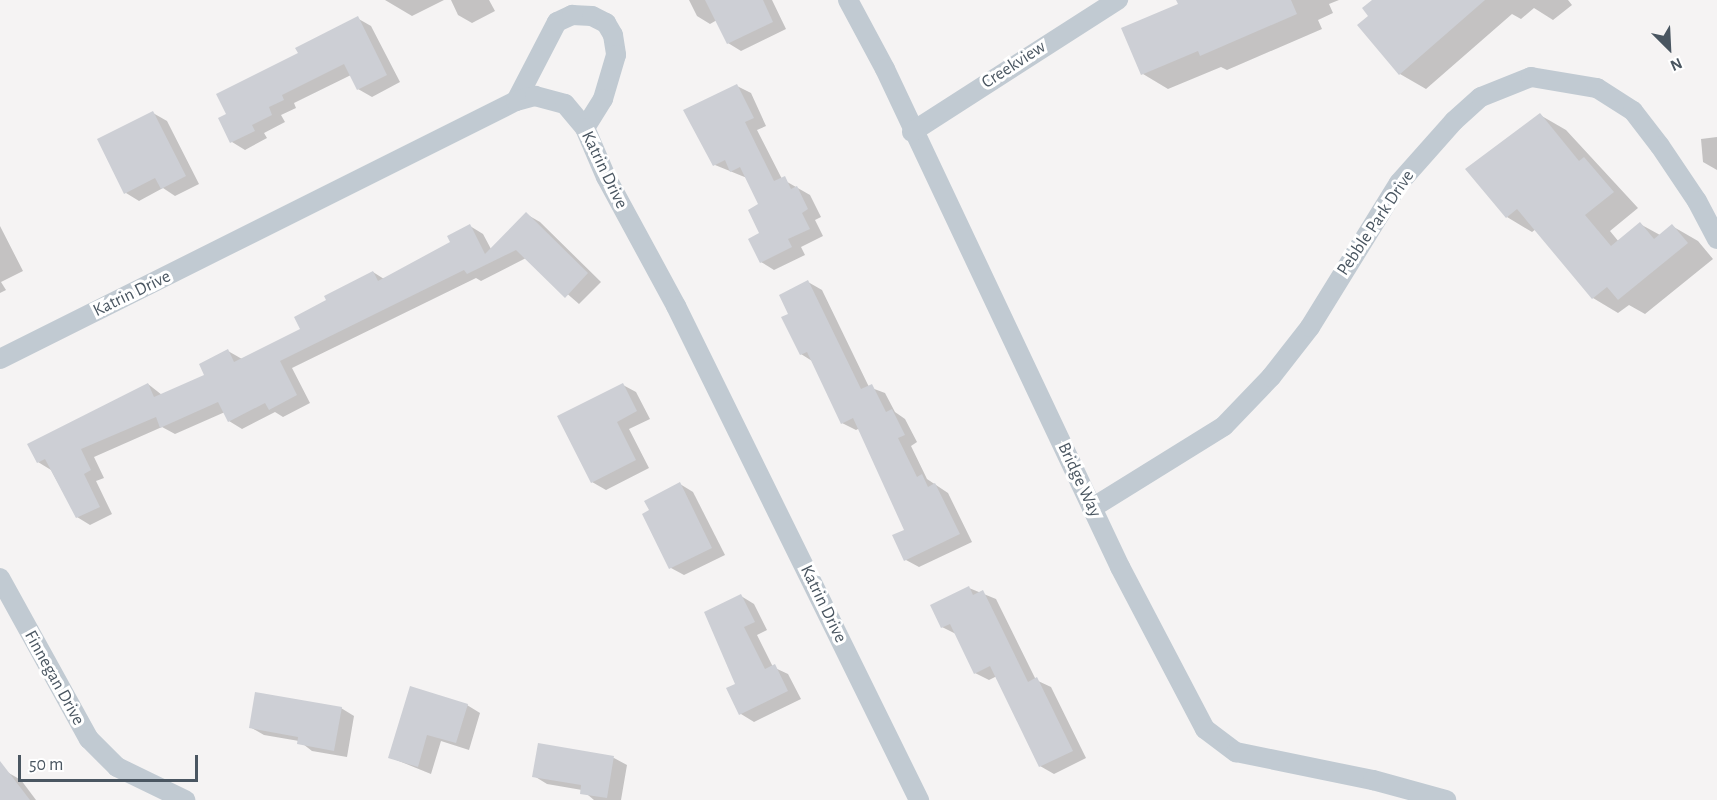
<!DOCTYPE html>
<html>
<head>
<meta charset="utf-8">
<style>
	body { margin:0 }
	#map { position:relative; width:1717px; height:800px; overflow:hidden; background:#f5f3f3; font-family:"Alegreya Sans",sans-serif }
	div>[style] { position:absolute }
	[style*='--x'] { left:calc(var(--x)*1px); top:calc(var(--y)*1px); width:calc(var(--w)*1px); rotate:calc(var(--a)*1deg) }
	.shadow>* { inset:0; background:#0003 }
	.building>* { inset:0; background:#cdcfd5 }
	.minor>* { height:20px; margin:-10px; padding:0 10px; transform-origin:10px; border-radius:10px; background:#c1cad2 }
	span { translate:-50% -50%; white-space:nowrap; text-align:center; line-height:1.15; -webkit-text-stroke:6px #fff; paint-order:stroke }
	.street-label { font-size:18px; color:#4a5661 }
	.north { position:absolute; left:1639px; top:18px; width:60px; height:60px; -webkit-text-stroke:4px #fff; paint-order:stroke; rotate:156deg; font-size:16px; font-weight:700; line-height:24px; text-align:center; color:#4a5661 }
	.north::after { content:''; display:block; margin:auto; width:21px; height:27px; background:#4a5661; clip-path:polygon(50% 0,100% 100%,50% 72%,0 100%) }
	.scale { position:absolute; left:18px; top:755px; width:180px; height:27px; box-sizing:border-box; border:3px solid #4a5661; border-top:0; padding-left:8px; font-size:18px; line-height:21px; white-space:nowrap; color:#4a5661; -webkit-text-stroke:4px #fff; paint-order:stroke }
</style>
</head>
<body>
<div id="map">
	<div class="shadow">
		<i style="clip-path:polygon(385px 0,444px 0,412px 16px)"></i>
		<i style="clip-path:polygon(451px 0,489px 0,495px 11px,472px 23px,458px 15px)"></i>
		<i style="clip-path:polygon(689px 0,772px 0,786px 29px,741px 51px,728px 43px,717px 20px,710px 24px,697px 16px)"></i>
		<i style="clip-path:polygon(1177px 0,1339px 0,1329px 4px,1333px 13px,1318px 20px,1322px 29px,1227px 70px,1221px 67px,1168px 89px,1143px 74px,1179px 5px)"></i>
		<i style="clip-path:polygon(1374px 0,1568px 0,1572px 5px,1553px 20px,1534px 8px,1521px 19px,1512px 14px,1426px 89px,1400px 74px,1370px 16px)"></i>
		<i style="clip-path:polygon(357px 18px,371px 26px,400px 82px,372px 97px,358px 89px,351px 75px,294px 103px,296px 108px,281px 115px,285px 122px,264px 133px,267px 138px,245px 150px,232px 142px,228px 115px,300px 53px)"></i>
		<i style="clip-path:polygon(737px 86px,751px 93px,766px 126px,757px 130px,782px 179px,810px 195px,821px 217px,815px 220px,823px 236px,801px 247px,805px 255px,774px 270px,761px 262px,760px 205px,747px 178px,715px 165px)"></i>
		<i style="clip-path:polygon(153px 113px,167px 121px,199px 184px,175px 196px,163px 188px,139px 201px,126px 193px)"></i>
		<i style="clip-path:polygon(1540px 115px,1566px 130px,1638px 208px,1610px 231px,1619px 242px,1640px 224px,1660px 235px,1672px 226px,1698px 241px,1713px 259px,1645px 314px,1629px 305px,1618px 313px,1593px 298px,1536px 229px,1532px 232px,1507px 217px)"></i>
		<i style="clip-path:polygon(1717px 137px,1717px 170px,1703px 162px,1701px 139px)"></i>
		<i style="clip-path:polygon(526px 214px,540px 222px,601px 282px,579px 304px,526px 258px,481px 281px,476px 278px,292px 368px,310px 403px,283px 417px,275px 412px,242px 429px,229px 421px,225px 412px,175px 434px,162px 427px,94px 457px,104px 478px,96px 481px,112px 514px,90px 525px,77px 517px,51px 470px,38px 462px,148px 384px,162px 395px,206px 376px,228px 351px,242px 359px,302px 329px,328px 301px,373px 272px,384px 279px,452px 243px,470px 226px,483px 234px,491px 249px)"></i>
		<i style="clip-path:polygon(0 226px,23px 271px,1px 282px,6px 290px,0 293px)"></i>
		<i style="clip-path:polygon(808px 282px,822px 290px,869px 387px,885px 393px,895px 412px,905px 419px,917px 442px,911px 446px,927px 479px,948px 493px,972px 542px,919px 567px,906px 560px,906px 530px,860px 428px,856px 430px,842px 423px,812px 361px,801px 354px,790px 315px)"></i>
		<i style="clip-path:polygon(623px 385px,636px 392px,650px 419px,629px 429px,649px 468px,606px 490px,592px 482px)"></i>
		<i style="clip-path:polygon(680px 484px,693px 492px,725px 555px,684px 575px,671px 568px,651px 511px)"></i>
		<i style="clip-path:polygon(969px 588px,996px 599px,1036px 680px,1051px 687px,1086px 758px,1054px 774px,1040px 766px,997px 676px,989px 680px,975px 673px,956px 634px,942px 627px)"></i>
		<i style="clip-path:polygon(741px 596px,754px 604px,767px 630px,757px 635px,773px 667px,788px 674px,801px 699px,754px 722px,741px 714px,737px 685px)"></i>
		<i style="clip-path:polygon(467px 705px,480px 713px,469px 750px,441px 741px,431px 774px,389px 757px)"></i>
		<i style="clip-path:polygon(341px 708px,354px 716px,347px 757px,312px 751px,299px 741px,264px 735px,250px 727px)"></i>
		<i style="clip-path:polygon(614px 758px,627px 765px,621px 800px,594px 800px,582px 790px,547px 784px,534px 776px)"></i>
		<i style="clip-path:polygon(7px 772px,21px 780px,36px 800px,0 800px,0 778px)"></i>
	</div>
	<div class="building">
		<i style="clip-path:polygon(705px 0,763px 0,773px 22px,727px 44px)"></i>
		<i style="clip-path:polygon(1176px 0,1291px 0,1297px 14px,1200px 56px,1198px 51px,1141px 75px,1121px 28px,1178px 4px)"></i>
		<i style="clip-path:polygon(1372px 0,1485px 0,1399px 75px,1357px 25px,1368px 16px,1362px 8px)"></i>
		<i style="clip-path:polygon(358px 16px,387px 75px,357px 90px,344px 64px,282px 95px,284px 100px,269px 107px,272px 115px,252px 125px,255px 131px,230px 143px,218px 118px,226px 114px,216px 94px,298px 53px,295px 48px)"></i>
		<i style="clip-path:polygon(737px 84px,754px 118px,745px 122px,774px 181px,785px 176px,791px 189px,797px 186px,808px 209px,802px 213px,810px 229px,788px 239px,792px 247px,760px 263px,748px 239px,759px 233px,748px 210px,758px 204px,740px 167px,730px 172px,725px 160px,713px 166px,683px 110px)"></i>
		<i style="clip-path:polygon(153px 111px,186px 176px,161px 189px,155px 178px,124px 194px,97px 139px)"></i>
		<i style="clip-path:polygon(1540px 113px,1579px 161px,1584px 157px,1614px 192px,1585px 215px,1611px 246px,1640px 222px,1654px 239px,1672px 224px,1688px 243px,1618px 300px,1607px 287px,1592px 299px,1517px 209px,1506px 218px,1465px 169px)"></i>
		<i style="clip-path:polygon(526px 212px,588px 273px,565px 298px,516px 250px,467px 274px,464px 270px,280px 361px,297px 395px,269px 410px,265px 403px,228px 422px,218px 402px,160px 428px,156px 417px,81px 449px,91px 470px,84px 474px,100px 507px,76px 518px,45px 459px,37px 463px,27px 444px,148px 383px,154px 397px,204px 375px,199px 364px,228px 349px,234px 362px,300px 329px,294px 317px,326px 300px,324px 296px,373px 271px,378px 281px,450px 242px,447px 236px,470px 224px,485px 254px)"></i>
		<i style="clip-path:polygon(808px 280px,861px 389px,872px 384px,886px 412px,892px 409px,905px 435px,898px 438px,917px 477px,922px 474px,928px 487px,935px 483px,960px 534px,904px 561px,892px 535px,904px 530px,853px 418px,841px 424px,807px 352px,800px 355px,781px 317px,788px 314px,779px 295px)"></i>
		<i style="clip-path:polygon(623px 383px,637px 411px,617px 422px,636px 460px,591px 483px,557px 416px)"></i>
		<i style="clip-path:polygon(680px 482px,712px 548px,669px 569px,642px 514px,649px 510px,644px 501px)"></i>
		<i style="clip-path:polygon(969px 586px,973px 595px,983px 590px,1028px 682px,1037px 677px,1073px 751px,1039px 767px,990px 666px,974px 674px,950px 624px,941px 628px,930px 605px)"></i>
		<i style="clip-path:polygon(741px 594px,755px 622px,744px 627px,765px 669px,775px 664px,788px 691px,739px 715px,726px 688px,735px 684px,704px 612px)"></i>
		<i style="clip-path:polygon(410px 686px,468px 704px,456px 743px,427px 735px,418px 767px,388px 758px)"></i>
		<i style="clip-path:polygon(255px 692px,342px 707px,334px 751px,297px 744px,298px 737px,249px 728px)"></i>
		<i style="clip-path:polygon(538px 743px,614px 756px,607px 798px,580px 794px,581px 785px,532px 777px)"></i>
		<i style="clip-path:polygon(0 761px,30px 800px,0 800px)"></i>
	</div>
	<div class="minor">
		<i style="--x:848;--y:0;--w:78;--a:61.8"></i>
		<i style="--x:885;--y:69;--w:551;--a:64.74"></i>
		<i style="--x:1120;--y:567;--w:183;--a:62.3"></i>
		<i style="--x:1205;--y:729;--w:39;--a:37"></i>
		<i style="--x:1236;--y:752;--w:140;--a:11.6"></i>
		<i style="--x:1373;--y:780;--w:76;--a:15.3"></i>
		<i style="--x:516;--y:101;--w:89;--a:-62.6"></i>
		<i style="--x:557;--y:22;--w:17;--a:-25"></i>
		<i style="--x:572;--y:15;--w:20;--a:3"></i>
		<i style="--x:592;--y:16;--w:16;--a:27"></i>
		<i style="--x:606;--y:23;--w:14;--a:60"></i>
		<i style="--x:613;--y:35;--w:20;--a:81"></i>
		<i style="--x:616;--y:55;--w:46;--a:106.5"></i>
		<i style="--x:603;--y:99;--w:34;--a:122"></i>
		<i style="--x:912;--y:132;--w:245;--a:-32.7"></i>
		<i style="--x:0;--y:359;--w:577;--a:-26.57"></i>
		<i style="--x:516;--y:101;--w:20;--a:-15"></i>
		<i style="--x:535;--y:96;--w:31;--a:15"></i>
		<i style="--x:565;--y:104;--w:31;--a:50"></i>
		<i style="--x:585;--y:128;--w:53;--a:66.8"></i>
		<i style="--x:606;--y:177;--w:147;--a:61.5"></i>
		<i style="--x:676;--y:306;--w:551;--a:63.81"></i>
		<i style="--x:1092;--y:508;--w:155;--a:-31.8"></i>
		<i style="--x:1224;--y:426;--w:68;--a:-46.2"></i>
		<i style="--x:1271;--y:377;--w:63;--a:-52"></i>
		<i style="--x:1310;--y:327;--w:169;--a:-58.3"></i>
		<i style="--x:1399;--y:183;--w:83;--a:-48.4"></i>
		<i style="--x:1454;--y:121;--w:36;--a:-42"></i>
		<i style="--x:1481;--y:97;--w:54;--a:-21.8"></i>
		<i style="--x:1531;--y:77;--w:67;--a:9.5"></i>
		<i style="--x:1597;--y:88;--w:43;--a:32.6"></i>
		<i style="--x:1633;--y:111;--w:44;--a:52.4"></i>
		<i style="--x:1660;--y:146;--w:66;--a:56.1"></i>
		<i style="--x:1697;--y:201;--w:43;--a:62.2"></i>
		<i style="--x:0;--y:578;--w:184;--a:61.1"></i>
		<i style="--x:89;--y:739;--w:40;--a:45"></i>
		<i style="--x:117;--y:767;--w:76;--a:25.9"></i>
	</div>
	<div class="street-label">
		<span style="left:1014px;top:65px;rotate:-33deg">Creekview</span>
		<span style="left:604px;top:170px;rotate:64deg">Katrin Drive</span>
		<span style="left:1376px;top:223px;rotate:-56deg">Pebble Park Drive</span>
		<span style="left:132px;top:294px;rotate:-26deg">Katrin Drive</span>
		<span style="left:1079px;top:480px;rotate:65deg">Bridge Way</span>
		<span style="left:823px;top:604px;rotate:64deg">Katrin Drive</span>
		<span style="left:54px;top:678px;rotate:61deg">Finnegan Drive</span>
	</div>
	<div class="north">N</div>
	<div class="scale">50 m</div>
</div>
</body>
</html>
